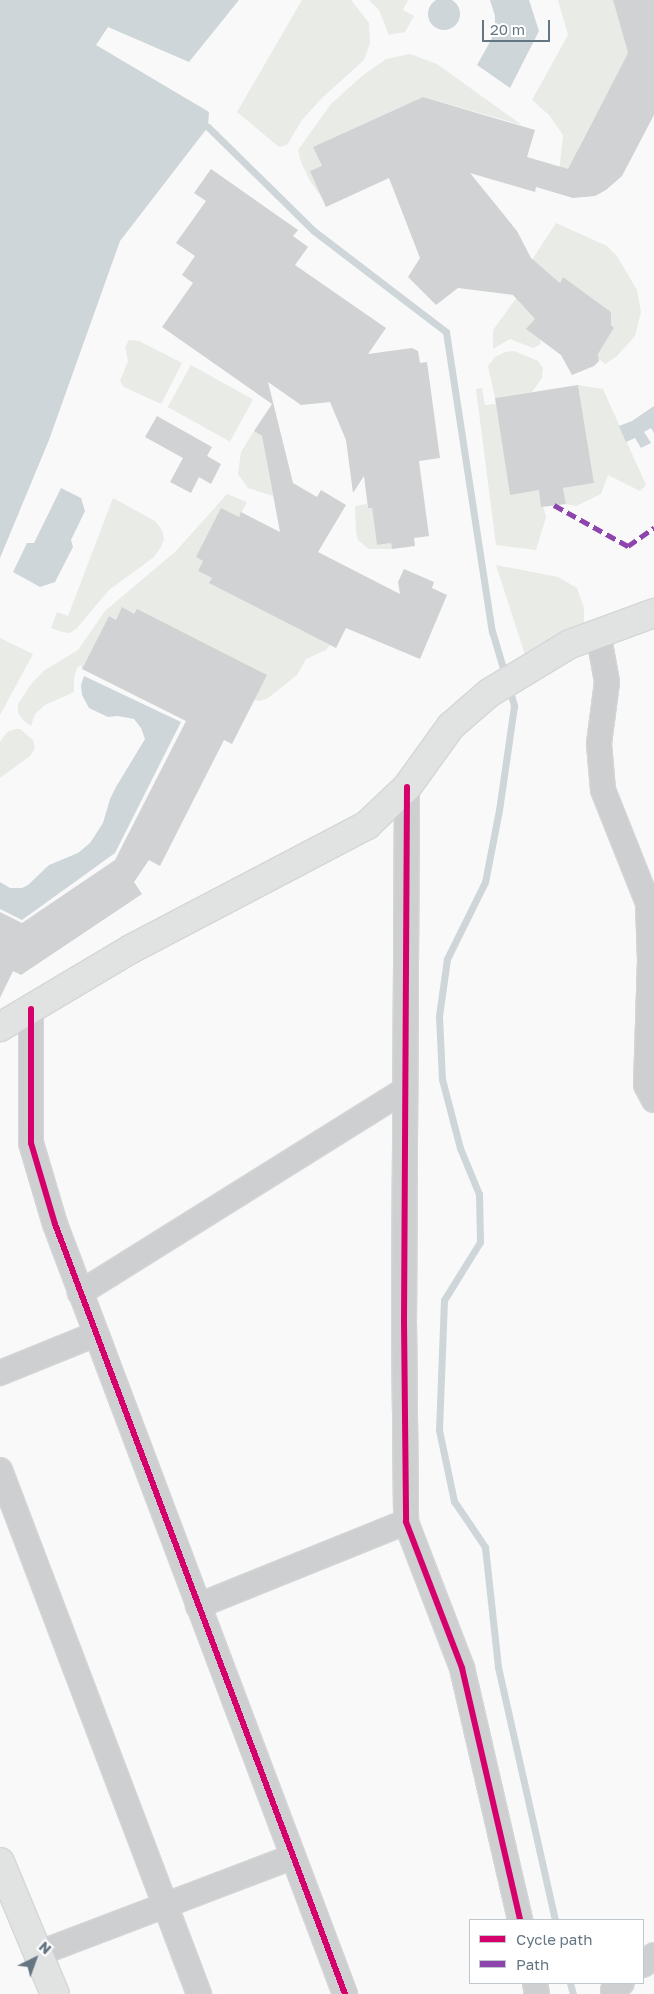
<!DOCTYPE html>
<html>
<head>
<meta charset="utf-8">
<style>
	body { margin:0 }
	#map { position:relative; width:654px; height:1994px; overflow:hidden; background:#f9f9f9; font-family:"Golos Text",sans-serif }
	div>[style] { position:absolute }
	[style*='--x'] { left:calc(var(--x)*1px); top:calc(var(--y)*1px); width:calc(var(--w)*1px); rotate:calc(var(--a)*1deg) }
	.green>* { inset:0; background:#e8ebe6; transform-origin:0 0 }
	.water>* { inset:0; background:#ced6d9 }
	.round { border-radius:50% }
	.stream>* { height:7px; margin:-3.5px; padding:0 3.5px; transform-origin:3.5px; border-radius:3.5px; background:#ced6d9 }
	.building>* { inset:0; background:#d0d2d3 }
	.roads { filter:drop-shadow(1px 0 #d5d6d7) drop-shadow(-1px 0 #d5d6d7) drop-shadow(0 1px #d5d6d7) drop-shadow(0 -1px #d5d6d7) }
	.street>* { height:24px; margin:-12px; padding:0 12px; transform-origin:12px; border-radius:12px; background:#cecfd0 }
	.secondary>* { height:28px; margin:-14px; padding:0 14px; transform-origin:14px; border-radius:14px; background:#e1e2e2 }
	.quiet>* { height:5px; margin-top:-2.5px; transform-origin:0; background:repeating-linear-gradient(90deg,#8e44ad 0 10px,transparent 0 15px) }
	.cycleway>* { height:6px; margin:-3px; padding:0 3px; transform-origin:3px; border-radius:3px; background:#d6006c }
	span { translate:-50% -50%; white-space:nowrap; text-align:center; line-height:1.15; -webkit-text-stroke:5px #fff; paint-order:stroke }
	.legend { position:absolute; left:469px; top:1919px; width:175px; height:65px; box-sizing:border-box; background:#fff; border:1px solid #c1c8cd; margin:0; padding:6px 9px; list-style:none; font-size:15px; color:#657683 }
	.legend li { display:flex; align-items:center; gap:10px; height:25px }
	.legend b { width:25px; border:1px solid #c1c8cd }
	.north { position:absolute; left:10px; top:1934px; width:50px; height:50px; -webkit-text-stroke:4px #fff; paint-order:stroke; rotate:42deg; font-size:14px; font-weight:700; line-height:20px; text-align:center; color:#657683 }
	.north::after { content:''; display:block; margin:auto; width:18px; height:22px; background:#657683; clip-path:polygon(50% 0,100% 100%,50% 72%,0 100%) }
	.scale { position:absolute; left:482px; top:20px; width:68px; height:22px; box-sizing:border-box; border:2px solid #657683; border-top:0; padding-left:6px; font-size:15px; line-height:18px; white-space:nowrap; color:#657683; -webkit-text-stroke:4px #fff; paint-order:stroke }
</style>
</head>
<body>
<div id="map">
	<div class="green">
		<i style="clip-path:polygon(302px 0,351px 0,369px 23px,370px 43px,364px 60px,321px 99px,302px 120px,287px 145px,279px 147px,237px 112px)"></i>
		<i style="clip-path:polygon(369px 0,408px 0,403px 10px,414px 16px,405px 32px,389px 35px,379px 10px)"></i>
		<i style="clip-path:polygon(558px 0,613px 0,628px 53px,578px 149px,593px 156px,589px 164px,559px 173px,563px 135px,549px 115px,532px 100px,568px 35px)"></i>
		<i style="clip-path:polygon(410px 54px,437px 64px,522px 125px,423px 97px,313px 147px,322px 166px,323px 199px,310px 181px,301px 162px,298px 150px,331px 104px,362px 76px,386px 59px)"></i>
		<i style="clip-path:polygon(556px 223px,607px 246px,617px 256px,637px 290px,641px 312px,635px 336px,617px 356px,605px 364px,599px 359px,598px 354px,614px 328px,609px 323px,611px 312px,563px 277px,560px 283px,544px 269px,520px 303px,535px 319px,541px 344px,533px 348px,510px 339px,493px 349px,493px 330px,520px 293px,522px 275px)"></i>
		<i style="clip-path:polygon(129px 340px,139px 341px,182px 363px,161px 404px,124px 387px,120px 381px,128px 361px,125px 347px)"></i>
		<i style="clip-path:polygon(514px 351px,538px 361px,543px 368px,542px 378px,532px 392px,495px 398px,488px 366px,495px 357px,505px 352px)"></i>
		<i style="left:191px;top:365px;width:71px;height:48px;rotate:29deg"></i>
		<i style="clip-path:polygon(578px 385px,603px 389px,646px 485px,640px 491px,608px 475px,601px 494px,576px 506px,566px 504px,563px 488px,594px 483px)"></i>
		<i style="clip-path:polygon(482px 388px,485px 405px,496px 404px,510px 494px,539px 490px,546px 517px,536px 550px,496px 545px,476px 389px)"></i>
		<i style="clip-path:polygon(254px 431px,262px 436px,273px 496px,248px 488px,238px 474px,241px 452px)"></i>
		<i style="clip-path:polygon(227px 494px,247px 502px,239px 517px,227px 511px,220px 525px,196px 557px,203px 561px,198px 571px,212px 578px,210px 583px,330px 645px,326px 650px,306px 659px,297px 675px,268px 698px,260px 701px,254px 700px,134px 614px,122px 608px,116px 620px,109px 616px,82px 669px,81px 665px,77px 668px,74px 678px,74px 692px,45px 705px,35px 714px,31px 726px,24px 721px,18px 713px,18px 704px,31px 684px,45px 670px,78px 650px,105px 611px,176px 551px)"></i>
		<i style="clip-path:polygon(113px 498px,155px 521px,162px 530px,164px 539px,161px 547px,154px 557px,109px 590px,77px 628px,70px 633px,62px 632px,51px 628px,57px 612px,68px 616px)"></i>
		<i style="clip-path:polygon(367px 504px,368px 508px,372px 508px,377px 545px,391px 543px,392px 549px,369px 549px,358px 540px,356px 532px,355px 506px)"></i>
		<i style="clip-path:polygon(496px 565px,558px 577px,577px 588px,584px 608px,584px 624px,526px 658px)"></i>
		<i style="clip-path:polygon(0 638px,33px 654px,0 715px)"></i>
		<i style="clip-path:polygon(16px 729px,20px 729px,33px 740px,35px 748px,30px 756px,0 778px,0 742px,7px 732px)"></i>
	</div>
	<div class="water">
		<i class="round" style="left:428px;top:-2px;width:32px;height:32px"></i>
		<i style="clip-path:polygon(0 0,239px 0,189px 62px,108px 27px,96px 45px,209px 112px,208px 127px,120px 241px,49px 440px,0 558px)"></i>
		<i style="clip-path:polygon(490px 0,529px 0,539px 31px,510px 88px,477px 65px,491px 40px,495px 28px,495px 16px)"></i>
		<i style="clip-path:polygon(654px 406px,654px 433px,651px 428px,644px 432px,651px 443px,641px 448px,635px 438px,626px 442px,619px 426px,632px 421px)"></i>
		<i style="clip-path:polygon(61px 488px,81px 498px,85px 511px,71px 540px,73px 547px,55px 582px,40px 587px,13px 572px,27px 543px,34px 543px)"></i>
		<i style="clip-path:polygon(84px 676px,181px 722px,115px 853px,22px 920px,0 909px,0 882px,10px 888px,22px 888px,28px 885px,49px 865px,78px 853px,90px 843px,103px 823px,110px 799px,116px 787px,145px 739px,141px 728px,134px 719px,118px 716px,108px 717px,89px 708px,82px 695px,81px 685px)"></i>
	</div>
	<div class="stream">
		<i style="--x:208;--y:127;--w:148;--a:44.5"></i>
		<i style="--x:314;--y:231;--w:166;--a:37.4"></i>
		<i style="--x:446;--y:332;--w:303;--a:81.3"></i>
		<i style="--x:492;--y:631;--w:46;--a:73.5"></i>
		<i style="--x:509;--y:688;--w:19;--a:74"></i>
		<i style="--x:514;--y:706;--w:105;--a:98.2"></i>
		<i style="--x:499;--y:810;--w:73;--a:101"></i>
		<i style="--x:485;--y:882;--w:86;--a:116.3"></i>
		<i style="--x:447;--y:959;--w:58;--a:98"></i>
		<i style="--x:439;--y:1016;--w:63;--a:87.3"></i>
		<i style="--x:442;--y:1079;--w:71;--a:75.4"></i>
		<i style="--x:460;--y:1148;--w:50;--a:67.6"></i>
		<i style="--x:479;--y:1194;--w:48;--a:88.8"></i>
		<i style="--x:480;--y:1242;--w:68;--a:121.8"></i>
		<i style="--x:444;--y:1300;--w:130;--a:92.2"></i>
		<i style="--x:439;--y:1430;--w:73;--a:78.1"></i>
		<i style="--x:454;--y:1501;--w:55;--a:56"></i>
		<i style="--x:485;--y:1547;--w:121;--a:83.8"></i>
		<i style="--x:498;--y:1667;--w:259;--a:77.3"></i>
		<i style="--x:570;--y:1983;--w:11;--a:75"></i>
	</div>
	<div class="building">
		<i style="clip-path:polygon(613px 0,654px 0,654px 115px,622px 176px,606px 190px,595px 196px,573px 198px,536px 187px,535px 192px,470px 173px,517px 231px,531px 258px,560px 283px,563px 277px,611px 312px,611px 325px,614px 328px,598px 354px,599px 361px,594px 366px,572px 375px,561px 355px,526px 329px,535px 319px,513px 295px,458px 288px,436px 305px,408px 277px,420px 258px,389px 178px,326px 207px,310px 171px,322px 166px,313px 147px,423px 97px,535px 130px,527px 157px,568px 169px,628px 53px)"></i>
		<i style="clip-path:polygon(211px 169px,298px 230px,293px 236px,308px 247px,295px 265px,386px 328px,368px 354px,412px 348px,418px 351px,420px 363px,427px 362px,440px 458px,419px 461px,429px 536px,414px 538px,415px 546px,392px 549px,391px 543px,377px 545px,372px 508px,368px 508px,364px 476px,353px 493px,346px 440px,330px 402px,301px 405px,268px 382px,293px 483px,317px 497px,321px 490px,346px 505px,318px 552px,400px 594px,398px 582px,404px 569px,434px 582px,432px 588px,447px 595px,420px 659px,346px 628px,336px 648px,209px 583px,212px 578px,198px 571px,203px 561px,196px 557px,221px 508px,239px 517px,241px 512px,280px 532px,262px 436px,254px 431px,272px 404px,162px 327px,193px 283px,182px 275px,195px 256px,176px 243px,206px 201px,194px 193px)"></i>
		<i style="clip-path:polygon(578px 385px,594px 483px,563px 488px,566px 504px,541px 507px,539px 490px,510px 495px,495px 398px)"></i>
		<i style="clip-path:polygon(157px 416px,212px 447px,207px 456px,221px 464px,211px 484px,199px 477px,191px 493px,170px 482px,183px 458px,145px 437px)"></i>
		<i style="clip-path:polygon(122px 607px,134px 614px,137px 609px,267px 675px,232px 744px,224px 740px,160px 866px,149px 860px,134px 882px,142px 894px,21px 975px,13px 971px,0 998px,0 912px,22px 923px,115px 860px,186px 721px,82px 669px,109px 616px,116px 620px)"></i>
	</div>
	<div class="roads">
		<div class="street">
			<i style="--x:598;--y:632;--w:51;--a:79.8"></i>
			<i style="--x:607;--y:682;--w:63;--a:97.4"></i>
			<i style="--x:599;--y:744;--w:46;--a:85"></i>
			<i style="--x:603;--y:790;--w:122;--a:68.3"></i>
			<i style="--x:648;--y:903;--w:57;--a:88"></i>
			<i style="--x:650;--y:960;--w:125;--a:91.8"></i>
			<i style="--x:646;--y:1085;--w:17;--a:62"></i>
			<i style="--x:407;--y:787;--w:533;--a:90.32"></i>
			<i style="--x:404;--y:1320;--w:202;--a:89.4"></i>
			<i style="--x:406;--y:1522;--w:156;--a:69"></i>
			<i style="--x:462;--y:1668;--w:259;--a:77"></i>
			<i style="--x:31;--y:1009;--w:134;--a:90"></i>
			<i style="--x:31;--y:1143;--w:84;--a:73.5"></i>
			<i style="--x:55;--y:1224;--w:823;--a:69.36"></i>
			<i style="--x:80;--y:1293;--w:383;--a:-32"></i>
			<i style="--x:0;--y:1373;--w:104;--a:-22.1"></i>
			<i style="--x:0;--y:1470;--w:561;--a:69.2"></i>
			<i style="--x:198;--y:1606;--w:224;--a:-22"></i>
			<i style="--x:37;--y:1954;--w:273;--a:-20.8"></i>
			<i style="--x:643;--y:1965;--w:15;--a:-42"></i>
			<i style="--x:535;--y:1983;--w:11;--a:80"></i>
			<i style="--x:613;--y:1990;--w:11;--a:-38"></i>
		</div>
		<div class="secondary">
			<i style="--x:0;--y:1027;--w:152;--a:-30.8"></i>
			<i style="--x:131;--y:949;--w:267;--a:-27.7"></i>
			<i style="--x:367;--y:825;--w:55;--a:-43.5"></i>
			<i style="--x:407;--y:787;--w:75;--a:-54.2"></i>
			<i style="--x:451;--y:726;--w:50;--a:-41"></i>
			<i style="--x:489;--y:693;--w:95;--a:-31.2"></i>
			<i style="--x:570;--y:644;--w:90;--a:-20.3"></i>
			<i style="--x:0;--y:1862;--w:143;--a:67.4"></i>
		</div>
	</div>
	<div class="quiet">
		<i style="--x:554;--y:505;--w:85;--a:29"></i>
		<i style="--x:628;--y:546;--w:32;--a:-35"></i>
	</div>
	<div class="cycleway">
		<i style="--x:407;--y:787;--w:533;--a:90.32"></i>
		<i style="--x:404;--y:1320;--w:202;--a:89.4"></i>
		<i style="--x:406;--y:1522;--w:156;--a:69"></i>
		<i style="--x:462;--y:1668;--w:259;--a:77"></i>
		<i style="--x:31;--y:1009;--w:134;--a:90"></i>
		<i style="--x:31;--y:1143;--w:84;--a:73.5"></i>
		<i style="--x:55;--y:1224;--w:823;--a:69.36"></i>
	</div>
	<ul class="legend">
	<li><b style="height:6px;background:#d6006c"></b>Cycle path</li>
	<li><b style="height:6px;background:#8e44ad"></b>Path</li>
	</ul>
	<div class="north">N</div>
	<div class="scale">20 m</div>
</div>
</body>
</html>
